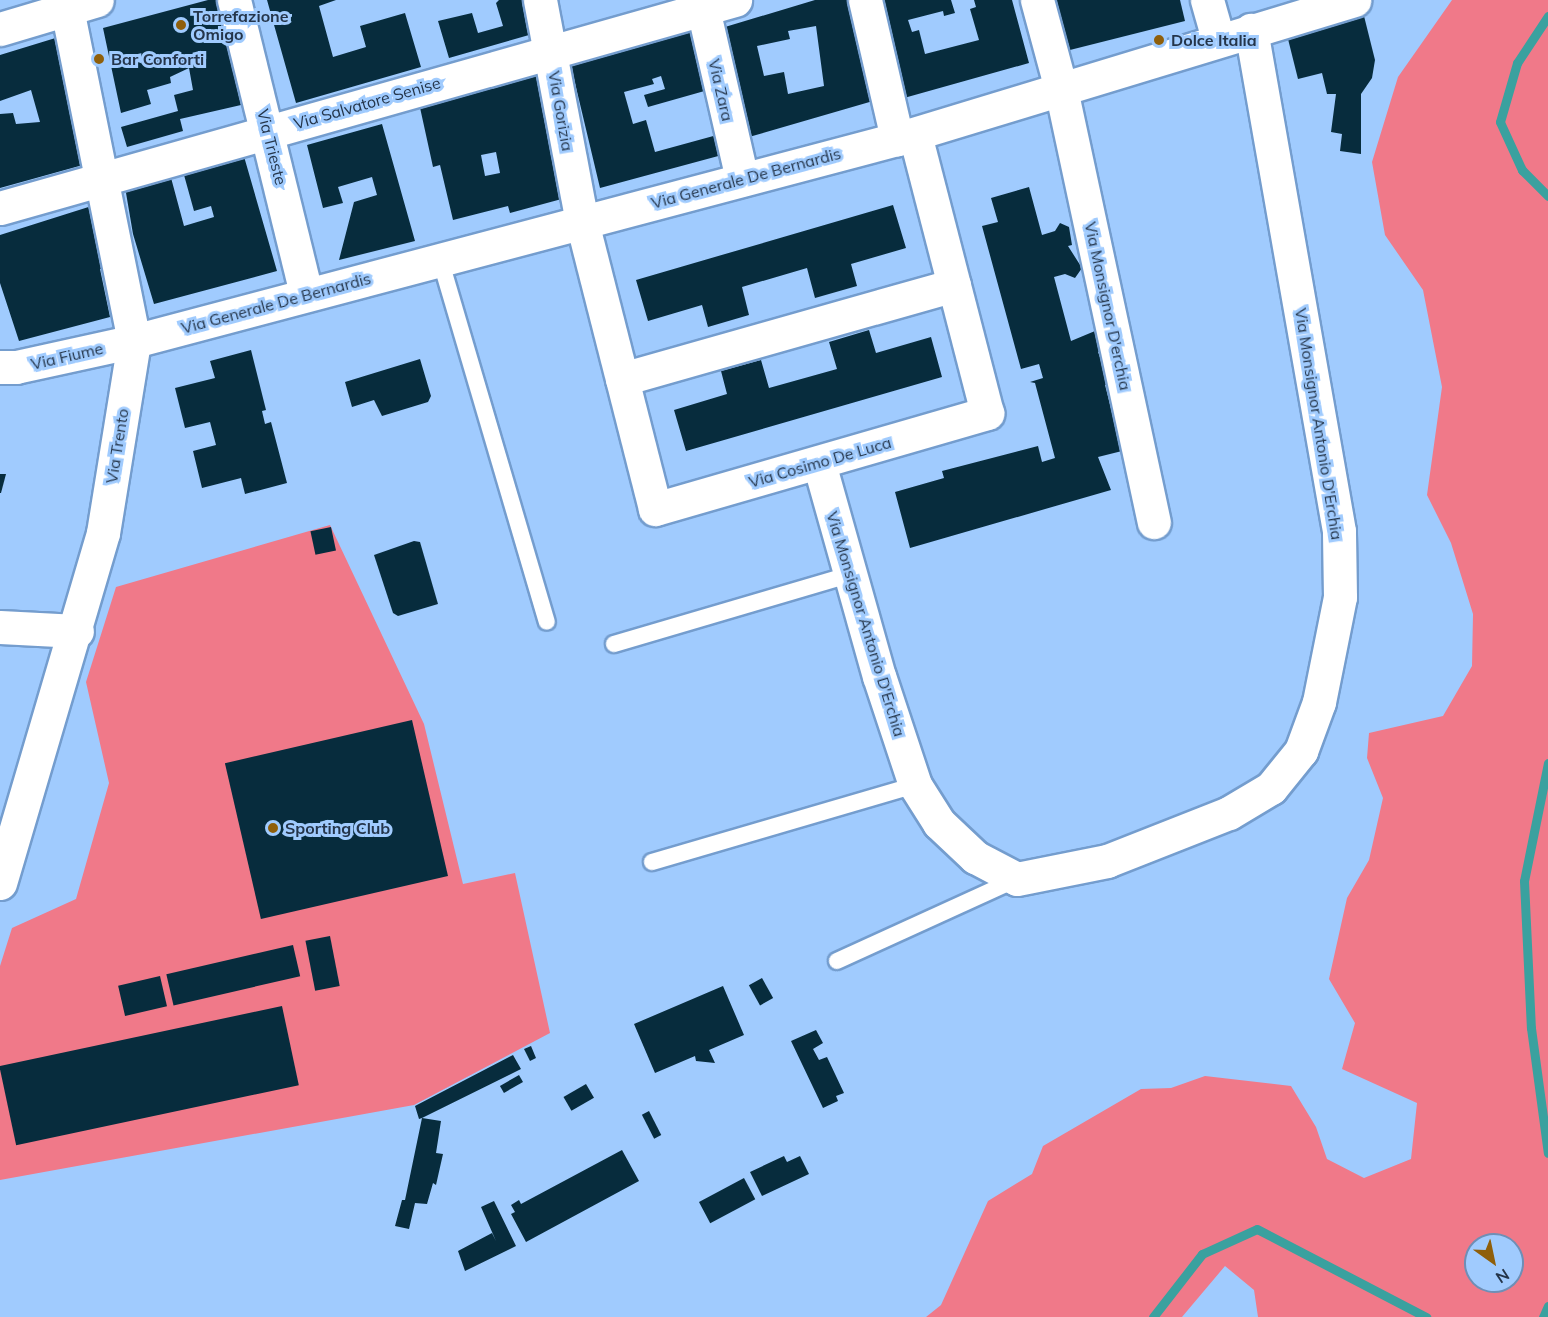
<!DOCTYPE html>
<html>
<head>
<meta charset="utf-8">
<style>
	body { margin:0 }
	#map { position:relative; width:1548px; height:1317px; overflow:hidden; background:#a0cbfe; font-family:Mulish,sans-serif }
	div>[style] { position:absolute }
	[style*='--x'] { left:calc(var(--x)*1px); top:calc(var(--y)*1px); width:calc(var(--w)*1px); rotate:calc(var(--a)*1deg) }
	.green>* { inset:0; background:#f07989 }
	.stream>* { height:9px; margin:-4.5px; padding:0 4.5px; transform-origin:4.5px; border-radius:4.5px; background:#3aa19f }
	.building>* { inset:0; background:#072c3d; transform-origin:0 0 }
	.roads { filter:drop-shadow(2px 0 #749dce) drop-shadow(-2px 0 #749dce) drop-shadow(0 2px #749dce) drop-shadow(0 -2px #749dce) }
	.lane>* { height:16px; margin:-8px; padding:0 8px; transform-origin:8px; border-radius:8px; background:#fff }
	.street>* { height:33px; margin:-16.5px; padding:0 16.5px; transform-origin:16.5px; border-radius:16.5px; background:#fff }
	.secondary>* { height:33px; margin:-16.5px; padding:0 16.5px; transform-origin:16.5px; border-radius:16.5px; background:#fff }
	.dots>* { width:16px; height:16px; translate:-50% -50%; box-sizing:border-box; border:3px solid #a0cbfe; border-radius:50% }
	span { translate:-50% -50%; white-space:nowrap; text-align:center; line-height:1.15; -webkit-text-stroke:6px #a0cbfe; paint-order:stroke }
	.poi-label { font-size:16px; color:#24354a; font-weight:700 }
	.left { translate:0 -50%; text-align:left }
	.street-label { font-size:16px; color:#24354a }
	.north { position:absolute; left:1464px; top:1233px; width:60px; height:60px; box-sizing:border-box; background:#a0cbfe; border:2px solid #6e8fb6; border-radius:50%; rotate:147deg; font-size:16px; font-weight:700; line-height:24px; text-align:center; color:#24354a }
	.north::after { content:''; display:block; margin:auto; width:21px; height:27px; background:#8f5f0b; clip-path:polygon(50% 0,100% 100%,50% 72%,0 100%) }
</style>
</head>
<body>
<div id="map">
	<div class="green">
		<i style="clip-path:polygon(evenodd,1452px 0,1548px 0,1548px 1317px,1258px 1317px,1254px 1290px,1225px 1266px,1182px 1317px,926px 1317px,941px 1305px,988px 1201px,1032px 1174px,1043px 1146px,1141px 1089px,1171px 1088px,1205px 1076px,1291px 1086px,1316px 1127px,1327px 1159px,1364px 1178px,1411px 1159px,1417px 1103px,1342px 1069px,1355px 1023px,1329px 979px,1347px 898px,1369px 860px,1383px 798px,1367px 758px,1369px 733px,1443px 716px,1472px 666px,1473px 614px,1451px 543px,1427px 495px,1442px 387px,1423px 290px,1385px 235px,1372px 162px,1398px 77px,1452px 0,1476px 1245px,1512px 1245px,1512px 1281px,1476px 1281px,1476px 1245px)"></i>
		<i style="clip-path:polygon(330px 525px,424px 724px,463px 884px,515px 873px,550px 1033px,414px 1105px,0 1180px,0 966px,12px 928px,76px 899px,109px 783px,86px 682px,116px 587px)"></i>
	</div>
	<div class="stream">
		<i style="--x:1548;--y:16;--w:56;--a:123.4"></i>
		<i style="--x:1517;--y:63;--w:61;--a:106.1"></i>
		<i style="--x:1500;--y:122;--w:53;--a:65.4"></i>
		<i style="--x:1522;--y:170;--w:37;--a:45"></i>
		<i style="--x:1548;--y:763;--w:120;--a:101.5"></i>
		<i style="--x:1524;--y:881;--w:147;--a:87.3"></i>
		<i style="--x:1531;--y:1028;--w:126;--a:82.3"></i>
		<i style="--x:1153;--y:1317;--w:80;--a:-52.1"></i>
		<i style="--x:1202;--y:1254;--w:60;--a:-24.4"></i>
		<i style="--x:1257;--y:1229;--w:191;--a:27.5"></i>
		<i style="--x:1543;--y:1317;--w:12;--a:-66"></i>
	</div>
	<div class="building">
		<i style="clip-path:polygon(208px 0,217px 0,241px 105px,180px 119px,183px 131px,127px 147px,121px 127px,178px 111px,174px 95px,193px 90px,189px 68px,170px 77px,171px 83px,147px 90px,151px 104px,121px 113px,103px 28px)"></i>
		<i style="clip-path:polygon(267px 0,336px 0,319px 6px,333px 57px,366px 47px,360px 26px,405px 13px,421px 67px,296px 103px)"></i>
		<i style="clip-path:polygon(499px 0,528px 0,536px 33px,449px 58px,438px 21px,472px 13px,478px 33px,503px 26px,496px 3px)"></i>
		<i style="clip-path:polygon(evenodd,815px 0,849px 0,873px 101px,749px 137px,725px 27px,815px 0,816px 26px,824px 86px,788px 94px,784px 72px,764px 76px,757px 46px,790px 39px,788px 31px,816px 26px)"></i>
		<i style="clip-path:polygon(876px 0,951px 0,955px 13px,944px 16px,943px 11px,908px 20px,912px 32px,919px 30px,925px 54px,979px 40px,970px 9px,976px 7px,974px 0,1012px 0,1029px 63px,904px 98px)"></i>
		<i style="clip-path:polygon(1048px 0,1180px 0,1185px 21px,1058px 53px)"></i>
		<i style="clip-path:polygon(1364px 16px,1375px 60px,1372px 78px,1361px 94px,1361px 154px,1340px 151px,1342px 134px,1331px 132px,1336px 94px,1327px 94px,1322px 73px,1298px 79px,1287px 35px)"></i>
		<i style="clip-path:polygon(692px 27px,708px 90px,648px 107px,644px 95px,665px 89px,661px 76px,652px 79px,654px 84px,624px 92px,633px 124px,646px 120px,655px 152px,717px 135px,722px 155px,600px 188px,570px 62px)"></i>
		<i style="clip-path:polygon(62px 36px,90px 163px,0 188px,0 114px,13px 113px,16px 124px,40px 122px,31px 90px,0 101px,0 55px)"></i>
		<i style="clip-path:polygon(evenodd,542px 70px,569px 197px,510px 213px,508px 206px,453px 220px,440px 165px,433px 167px,419px 103px,542px 70px,496px 152px,500px 173px,485px 176px,481px 155px,496px 152px)"></i>
		<i style="clip-path:polygon(382px 124px,415px 241px,339px 260px,354px 202px,377px 195px,372px 177px,338px 187px,343px 203px,323px 208px,307px 145px)"></i>
		<i style="clip-path:polygon(243px 153px,277px 271px,154px 304px,133px 234px,125px 187px,170px 174px,184px 226px,214px 217px,211px 206px,194px 211px,184px 175px)"></i>
		<i style="clip-path:polygon(1029px 187px,1042px 235px,1055px 231px,1060px 223px,1069px 227px,1072px 245px,1068px 246px,1082px 268px,1075px 278px,1065px 274px,1054px 277px,1071px 341px,1095px 331px,1103px 350px,1098px 352px,1102px 362px,1106px 361px,1109px 384px,1105px 385px,1122px 451px,1098px 457px,1111px 490px,910px 548px,895px 492px,944px 478px,942px 471px,1038px 446px,1042px 462px,1055px 458px,1035px 383px,1030px 382px,1043px 378px,1039px 364px,1021px 369px,982px 226px,998px 222px,991px 198px)"></i>
		<i style="clip-path:polygon(98px 204px,112px 267px,100px 269px,110px 317px,19px 341px,0 283px,0 235px)"></i>
		<i style="clip-path:polygon(893px 205px,906px 248px,851px 264px,857px 286px,815px 298px,807px 268px,742px 287px,749px 315px,708px 327px,702px 305px,648px 321px,636px 280px)"></i>
		<i style="clip-path:polygon(869px 330px,876px 353px,931px 337px,942px 377px,686px 451px,674px 410px,727px 394px,721px 371px,761px 360px,769px 388px,837px 369px,829px 342px)"></i>
		<i style="clip-path:polygon(251px 350px,266px 410px,262px 411px,265px 424px,271px 422px,287px 483px,245px 494px,241px 478px,202px 488px,193px 451px,216px 445px,210px 422px,185px 428px,175px 388px,215px 378px,210px 361px)"></i>
		<i style="clip-path:polygon(420px 359px,431px 396px,428px 402px,382px 416px,374px 400px,352px 407px,345px 382px)"></i>
		<i style="clip-path:polygon(0 474px,6px 474px,1px 493px,0 493px)"></i>
		<i style="left:331px;top:527px;width:24px;height:21px;rotate:78deg"></i>
		<i style="clip-path:polygon(414px 541px,420px 542px,438px 604px,398px 616px,393px 613px,374px 555px)"></i>
		<i style="left:412px;top:720px;width:160px;height:192px;rotate:77deg"></i>
		<i style="left:330px;top:936px;width:51px;height:25px;rotate:79deg"></i>
		<i style="left:293px;top:945px;width:32px;height:130px;rotate:77deg"></i>
		<i style="left:160px;top:976px;width:31px;height:43px;rotate:77deg"></i>
		<i style="left:762px;top:978px;width:23px;height:15px;rotate:61deg"></i>
		<i style="clip-path:polygon(723px 986px,744px 1035px,709px 1050px,715px 1063px,696px 1061px,695px 1056px,655px 1073px,634px 1024px)"></i>
		<i style="left:282px;top:1006px;width:81px;height:289px;rotate:78deg"></i>
		<i style="clip-path:polygon(816px 1030px,823px 1043px,813px 1049px,819px 1060px,827px 1057px,844px 1093px,836px 1096px,838px 1101px,823px 1108px,791px 1041px)"></i>
		<i style="clip-path:polygon(531px 1046px,536px 1058px,530px 1061px,524px 1049px)"></i>
		<i style="clip-path:polygon(513px 1055px,521px 1069px,422px 1118px,441px 1121px,436px 1153px,443px 1154px,436px 1185px,433px 1183px,427px 1204px,415px 1203px,409px 1229px,395px 1226px,402px 1200px,405px 1200px,422px 1118px,419px 1119px,415px 1106px)"></i>
		<i style="left:519px;top:1075px;width:8px;height:22px;rotate:60deg"></i>
		<i style="left:586px;top:1084px;width:16px;height:26px;rotate:60deg"></i>
		<i style="left:649px;top:1111px;width:27px;height:8px;rotate:63deg"></i>
		<i style="clip-path:polygon(622px 1150px,639px 1181px,526px 1242px,511px 1214px,515px 1212px,511px 1205px,519px 1200px,521px 1204px)"></i>
		<i style="clip-path:polygon(784px 1156px,787px 1162px,800px 1156px,809px 1174px,762px 1196px,750px 1172px)"></i>
		<i style="left:744px;top:1178px;width:24px;height:51px;rotate:62deg"></i>
		<i style="clip-path:polygon(494px 1201px,516px 1246px,465px 1271px,458px 1251px,492px 1233px,496px 1241px,481px 1207px)"></i>
	</div>
	<div class="roads">
		<div class="lane">
			<i style="--x:440;--y:259;--w:378;--a:73.6"></i>
			<i style="--x:614;--y:644;--w:245;--a:-16.4"></i>
			<i style="--x:652;--y:862;--w:274;--a:-16.3"></i>
			<i style="--x:837;--y:961;--w:198;--a:-24.5"></i>
		</div>
		<div class="street">
			<i style="--x:234;--y:0;--w:303;--a:76.2"></i>
			<i style="--x:540;--y:0;--w:226;--a:79.3"></i>
			<i style="--x:582;--y:222;--w:296;--a:75.7"></i>
			<i style="--x:655;--y:509;--w:346;--a:-16.1"></i>
			<i style="--x:987;--y:413;--w:288;--a:-104.5"></i>
			<i style="--x:701;--y:0;--w:184;--a:77.1"></i>
			<i style="--x:865;--y:0;--w:143;--a:77"></i>
			<i style="--x:1037;--y:0;--w:92;--a:74.9"></i>
			<i style="--x:1061;--y:89;--w:443;--a:77.9"></i>
			<i style="--x:1207;--y:0;--w:41;--a:74.2"></i>
			<i style="--x:0;--y:208;--w:764;--a:-15.8"></i>
			<i style="--x:0;--y:367;--w:16;--a:0"></i>
			<i style="--x:16;--y:367;--w:121;--a:-12.4"></i>
			<i style="--x:134;--y:341;--w:789;--a:-14.83"></i>
			<i style="--x:897;--y:139;--w:478;--a:-16.9"></i>
			<i style="--x:622;--y:379;--w:345;--a:-15.8"></i>
			<i style="--x:819;--y:463;--w:221;--a:74.3"></i>
			<i style="--x:879;--y:676;--w:115;--a:71.7"></i>
			<i style="--x:915;--y:785;--w:45;--a:57.7"></i>
			<i style="--x:939;--y:823;--w:50;--a:43.4"></i>
			<i style="--x:975;--y:857;--w:47;--a:27.6"></i>
			<i style="--x:1017;--y:879;--w:92;--a:-11.3"></i>
			<i style="--x:1107;--y:861;--w:131;--a:-21.5"></i>
			<i style="--x:1229;--y:813;--w:49;--a:-30.8"></i>
			<i style="--x:1271;--y:788;--w:48;--a:-51"></i>
			<i style="--x:1301;--y:751;--w:52;--a:-69.8"></i>
			<i style="--x:1319;--y:702;--w:107;--a:-78.7"></i>
			<i style="--x:1340;--y:597;--w:66;--a:-90.9"></i>
			<i style="--x:1339;--y:531;--w:509;--a:-99.96"></i>
			<i style="--x:0;--y:627;--w:77;--a:3"></i>
			<i style="--x:0;--y:883;--w:365;--a:-73.6"></i>
			<i style="--x:103;--y:533;--w:194;--a:-80.8"></i>
			<i style="--x:134;--y:341;--w:348;--a:-101.4"></i>
		</div>
		<div class="secondary">
			<i style="--x:0;--y:29;--w:101;--a:-16.6"></i>
		</div>
	</div>
	<div class="dots">
		<i style="left:181px;top:25px;background:#8f5f0b"></i>
		<i style="left:1159px;top:40px;background:#8f5f0b"></i>
		<i style="left:99px;top:59px;background:#8f5f0b"></i>
		<i style="left:273px;top:828px;background:#8f5f0b"></i>
	</div>
	<div class="poi-label">
		<span class="left" style="left:193px;top:25px">Torrefazione<br>Omigo</span>
		<span class="left" style="left:1171px;top:40px">Dolce Italia</span>
		<span class="left" style="left:111px;top:59px">Bar Conforti</span>
		<span class="left" style="left:285px;top:828px">Sporting Club</span>
	</div>
	<div class="street-label">
		<span style="left:721px;top:90px;rotate:77deg">Via Zara</span>
		<span style="left:367px;top:103px;rotate:-16deg">Via Salvatore Senise</span>
		<span style="left:561px;top:111px;rotate:80deg">Via Gorizia</span>
		<span style="left:272px;top:147px;rotate:76deg">Via Trieste</span>
		<span style="left:746px;top:178px;rotate:-15deg">Via Generale De Bernardis</span>
		<span style="left:276px;top:303px;rotate:-15deg">Via Generale De Bernardis</span>
		<span style="left:1108px;top:306px;rotate:78deg">Via Monsignor D'erchia</span>
		<span style="left:67px;top:356px;rotate:-13deg">Via Fiume</span>
		<span style="left:1319px;top:424px;rotate:81deg">Via Monsignor Antonio D'Erchia</span>
		<span style="left:117px;top:446px;rotate:-81deg">Via Trento</span>
		<span style="left:820px;top:462px;rotate:-16deg">Via Cosimo De Luca</span>
		<span style="left:866px;top:624px;rotate:73deg">Via Monsignor Antonio D'Erchia</span>
	</div>
	<div class="north">N</div>
</div>
</body>
</html>
